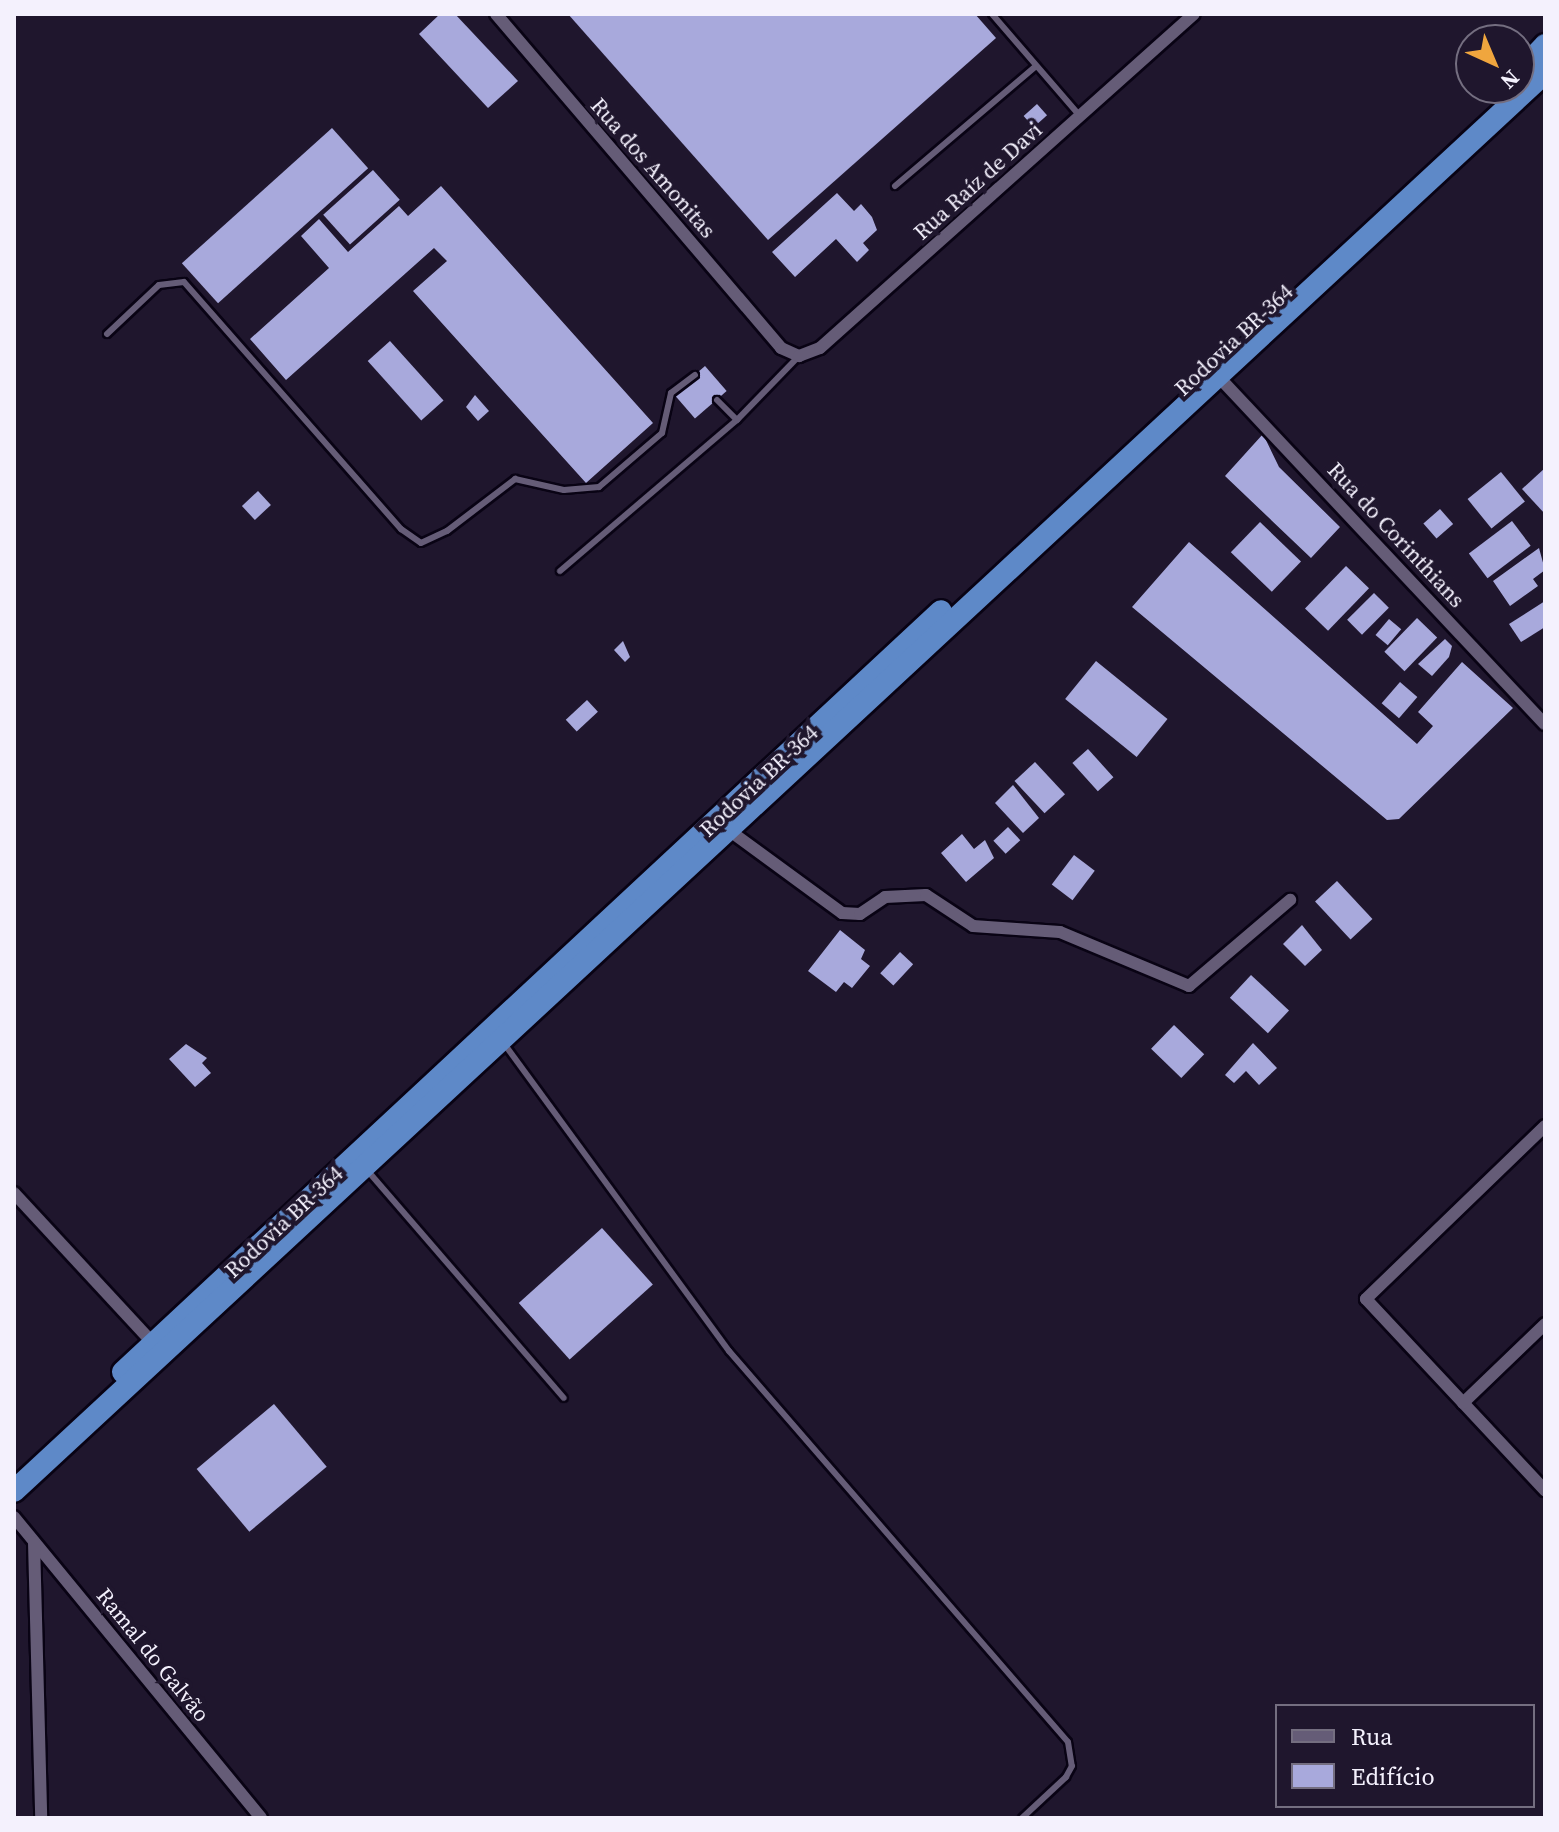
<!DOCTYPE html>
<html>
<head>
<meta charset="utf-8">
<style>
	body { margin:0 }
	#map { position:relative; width:1559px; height:1832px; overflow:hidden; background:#1f162d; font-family:"Source Serif 4",serif }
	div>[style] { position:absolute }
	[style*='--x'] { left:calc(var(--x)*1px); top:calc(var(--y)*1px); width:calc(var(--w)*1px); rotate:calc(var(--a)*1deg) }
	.building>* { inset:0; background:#a8a9dc; transform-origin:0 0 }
	.roads { filter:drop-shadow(2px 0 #090314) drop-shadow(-2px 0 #090314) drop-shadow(0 2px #090314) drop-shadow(0 -2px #090314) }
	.service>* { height:6px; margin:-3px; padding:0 3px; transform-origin:3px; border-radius:3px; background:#655c77 }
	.minor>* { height:12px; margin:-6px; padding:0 6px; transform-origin:6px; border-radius:6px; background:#655c77 }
	.trunk>* { height:22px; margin:-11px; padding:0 11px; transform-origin:11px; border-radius:11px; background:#5e89c8 }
	span { translate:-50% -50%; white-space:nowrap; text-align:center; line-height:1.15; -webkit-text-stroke:8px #1f162d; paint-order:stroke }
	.street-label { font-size:22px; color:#f4f1fd }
	.frame { position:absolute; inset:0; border:16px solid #f4f1fd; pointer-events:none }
	.legend { position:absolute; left:1275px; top:1704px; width:260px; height:104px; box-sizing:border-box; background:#1f162d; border:2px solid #746e80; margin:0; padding:10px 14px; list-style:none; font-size:24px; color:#f4f1fd }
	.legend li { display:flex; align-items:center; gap:16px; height:40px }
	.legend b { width:40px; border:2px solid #746e80 }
	.north { position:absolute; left:1455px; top:24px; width:80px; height:80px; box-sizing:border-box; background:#1f162d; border:2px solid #746e80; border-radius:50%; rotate:136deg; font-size:22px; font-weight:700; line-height:32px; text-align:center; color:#f4f1fd }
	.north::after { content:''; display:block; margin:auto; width:28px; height:36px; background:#f0a63e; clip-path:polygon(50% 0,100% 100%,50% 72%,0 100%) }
</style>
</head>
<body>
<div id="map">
	<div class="building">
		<i style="clip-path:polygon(440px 14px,455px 14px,518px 81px,488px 108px,419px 34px)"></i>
		<i style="clip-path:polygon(568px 14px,975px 14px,996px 38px,768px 240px)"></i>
		<i style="left:1037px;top:104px;width:15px;height:18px;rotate:48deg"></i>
		<i style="left:332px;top:128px;width:54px;height:202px;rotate:48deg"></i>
		<i style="left:373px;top:170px;width:40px;height:67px;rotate:48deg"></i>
		<i style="clip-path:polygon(441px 186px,653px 423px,586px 483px,413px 291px,447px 261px,434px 248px,286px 380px,250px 339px,329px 268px,301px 236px,319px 219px,348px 252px,399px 206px,408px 216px)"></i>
		<i style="clip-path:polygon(837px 193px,854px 211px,861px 204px,872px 217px,877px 230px,863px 243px,869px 250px,857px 262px,836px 239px,795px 277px,772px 252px)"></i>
		<i style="left:390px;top:341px;width:80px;height:30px;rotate:48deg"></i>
		<i style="left:705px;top:366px;width:33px;height:42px;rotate:49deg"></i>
		<i style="clip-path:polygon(475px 395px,489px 411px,478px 421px,466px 407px)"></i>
		<i style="clip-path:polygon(1263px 434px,1279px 467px,1340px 527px,1311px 558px,1225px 476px)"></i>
		<i style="clip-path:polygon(1545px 468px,1545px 514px,1522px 489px)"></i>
		<i style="left:1501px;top:472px;width:38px;height:43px;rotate:51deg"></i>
		<i style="left:258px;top:491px;width:19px;height:22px;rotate:47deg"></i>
		<i style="left:1440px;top:509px;width:20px;height:22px;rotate:49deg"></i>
		<i style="left:1512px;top:521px;width:31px;height:54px;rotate:53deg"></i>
		<i style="left:1260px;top:522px;width:57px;height:42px;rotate:44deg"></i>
		<i style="clip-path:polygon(1189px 542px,1417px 744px,1433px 726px,1418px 712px,1462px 662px,1513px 708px,1399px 819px,1387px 820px,1132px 607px)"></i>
		<i style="clip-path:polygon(1539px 548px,1545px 570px,1533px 579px,1538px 586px,1510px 606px,1493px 581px)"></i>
		<i style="left:1346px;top:566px;width:32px;height:59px;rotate:44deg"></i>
		<i style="left:1374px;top:593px;width:21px;height:38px;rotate:45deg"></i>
		<i style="clip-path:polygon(1545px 601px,1545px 627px,1521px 642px,1509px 624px)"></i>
		<i style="left:1417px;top:618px;width:28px;height:47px;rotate:44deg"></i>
		<i style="left:1389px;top:619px;width:16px;height:21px;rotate:40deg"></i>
		<i style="clip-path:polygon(1445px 639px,1452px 646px,1449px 657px,1432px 676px,1418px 664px)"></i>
		<i style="clip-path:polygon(623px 641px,630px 657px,625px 662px,614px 650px)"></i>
		<i style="left:1096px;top:661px;width:92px;height:49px;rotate:39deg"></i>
		<i style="left:1400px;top:682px;width:23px;height:28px;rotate:41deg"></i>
		<i style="left:587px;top:700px;width:16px;height:29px;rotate:47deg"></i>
		<i style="left:1088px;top:749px;width:38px;height:21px;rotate:48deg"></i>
		<i style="left:1035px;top:762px;width:44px;height:28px;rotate:47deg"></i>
		<i style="clip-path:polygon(1013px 785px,1039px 818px,1023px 833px,995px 803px)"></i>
		<i style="left:1008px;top:827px;width:18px;height:20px;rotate:47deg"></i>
		<i style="clip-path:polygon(962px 834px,974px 849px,985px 840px,994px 858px,966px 882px,941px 853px)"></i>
		<i style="left:1074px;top:855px;width:26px;height:37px;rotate:37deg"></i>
		<i style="left:1337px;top:881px;width:52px;height:30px;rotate:47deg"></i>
		<i style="clip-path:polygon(1302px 925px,1322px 950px,1305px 966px,1283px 944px)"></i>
		<i style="clip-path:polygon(840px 930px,865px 950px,861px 959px,870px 966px,852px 988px,844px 982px,836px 992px,808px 971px)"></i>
		<i style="left:900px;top:952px;width:18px;height:29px;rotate:43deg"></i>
		<i style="left:1251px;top:975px;width:52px;height:31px;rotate:43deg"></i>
		<i style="left:1174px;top:1025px;width:42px;height:33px;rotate:44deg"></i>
		<i style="clip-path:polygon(1253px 1043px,1277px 1068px,1259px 1085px,1246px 1071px,1234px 1083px,1225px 1075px)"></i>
		<i style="clip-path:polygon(186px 1044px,207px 1058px,202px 1063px,211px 1073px,195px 1087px,169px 1059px)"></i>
		<i style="left:602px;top:1228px;width:76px;height:112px;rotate:48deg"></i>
		<i style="left:274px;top:1404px;width:82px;height:101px;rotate:50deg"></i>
	</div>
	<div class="roads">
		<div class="service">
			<i style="--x:992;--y:14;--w:135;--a:49.2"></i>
			<i style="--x:895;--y:186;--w:185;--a:-40.4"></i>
			<i style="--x:107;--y:334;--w:71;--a:-43.3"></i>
			<i style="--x:159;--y:285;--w:25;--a:-7"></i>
			<i style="--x:184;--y:282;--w:329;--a:48.7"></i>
			<i style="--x:401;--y:529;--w:24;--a:35"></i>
			<i style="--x:421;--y:543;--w:29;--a:-25"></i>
			<i style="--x:447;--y:531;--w:86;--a:-37.4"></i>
			<i style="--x:515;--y:479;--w:50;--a:12.7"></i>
			<i style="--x:564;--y:490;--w:35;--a:-5"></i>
			<i style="--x:599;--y:487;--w:83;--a:-40.6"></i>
			<i style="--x:662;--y:433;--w:41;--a:-77.3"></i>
			<i style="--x:671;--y:393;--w:30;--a:-37"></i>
			<i style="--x:717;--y:400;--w:28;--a:45"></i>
			<i style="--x:737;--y:420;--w:89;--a:-45.9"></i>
			<i style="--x:560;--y:571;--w:233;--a:-40.5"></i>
			<i style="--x:505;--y:1045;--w:379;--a:53.8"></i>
			<i style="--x:729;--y:1351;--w:517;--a:49.07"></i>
			<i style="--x:1068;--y:1742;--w:24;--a:81"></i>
			<i style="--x:1072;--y:1766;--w:13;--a:119"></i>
			<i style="--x:1066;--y:1777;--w:60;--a:137"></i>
			<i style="--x:367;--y:1170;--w:301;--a:49.2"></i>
		</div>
		<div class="minor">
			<i style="--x:496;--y:14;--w:439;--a:49.5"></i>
			<i style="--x:781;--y:348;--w:20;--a:24"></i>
			<i style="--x:799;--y:356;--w:22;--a:-21"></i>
			<i style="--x:820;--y:348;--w:501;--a:-41.77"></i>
			<i style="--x:1216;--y:374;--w:480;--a:46.8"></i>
			<i style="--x:730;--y:831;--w:139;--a:36.2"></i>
			<i style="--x:842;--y:913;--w:18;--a:3"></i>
			<i style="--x:860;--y:914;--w:30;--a:-34"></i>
			<i style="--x:885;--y:897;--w:41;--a:-2.8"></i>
			<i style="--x:926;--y:895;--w:56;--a:33.4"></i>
			<i style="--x:973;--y:926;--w:87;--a:3.9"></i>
			<i style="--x:1060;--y:932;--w:140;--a:22.7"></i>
			<i style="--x:1189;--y:986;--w:133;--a:-40.4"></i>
			<i style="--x:1545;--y:1126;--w:249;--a:136"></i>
			<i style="--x:1366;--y:1299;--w:262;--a:46.9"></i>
			<i style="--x:14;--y:1193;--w:205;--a:47.2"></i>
			<i style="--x:1463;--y:1403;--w:114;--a:-43.9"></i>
			<i style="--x:14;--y:1517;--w:389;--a:50.6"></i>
			<i style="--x:34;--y:1542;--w:276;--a:88.5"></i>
		</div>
		<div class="trunk">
			<i style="--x:1519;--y:73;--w:38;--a:-47"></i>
			<i style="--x:123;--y:1372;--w:1117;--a:-42.93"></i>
			<i style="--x:14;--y:1491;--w:2087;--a:-42.81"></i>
		</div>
	</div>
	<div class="street-label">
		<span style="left:653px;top:168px;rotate:49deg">Rua dos Amonitas</span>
		<span style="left:978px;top:181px;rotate:-42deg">Rua Raíz de Davi</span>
		<span style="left:1234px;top:340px;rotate:-43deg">Rodovia BR-364</span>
		<span style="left:1396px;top:535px;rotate:47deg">Rua do Corinthians</span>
		<span style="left:759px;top:781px;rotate:-43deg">Rodovia BR-364</span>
		<span style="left:284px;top:1222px;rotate:-43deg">Rodovia BR-364</span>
		<span style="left:153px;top:1655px;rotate:51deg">Ramal do Galvão</span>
	</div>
	<div class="frame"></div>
	<ul class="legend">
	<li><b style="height:10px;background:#655c77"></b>Rua</li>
	<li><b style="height:22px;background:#a8a9dc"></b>Edifício</li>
	</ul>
	<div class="north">N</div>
</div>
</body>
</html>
